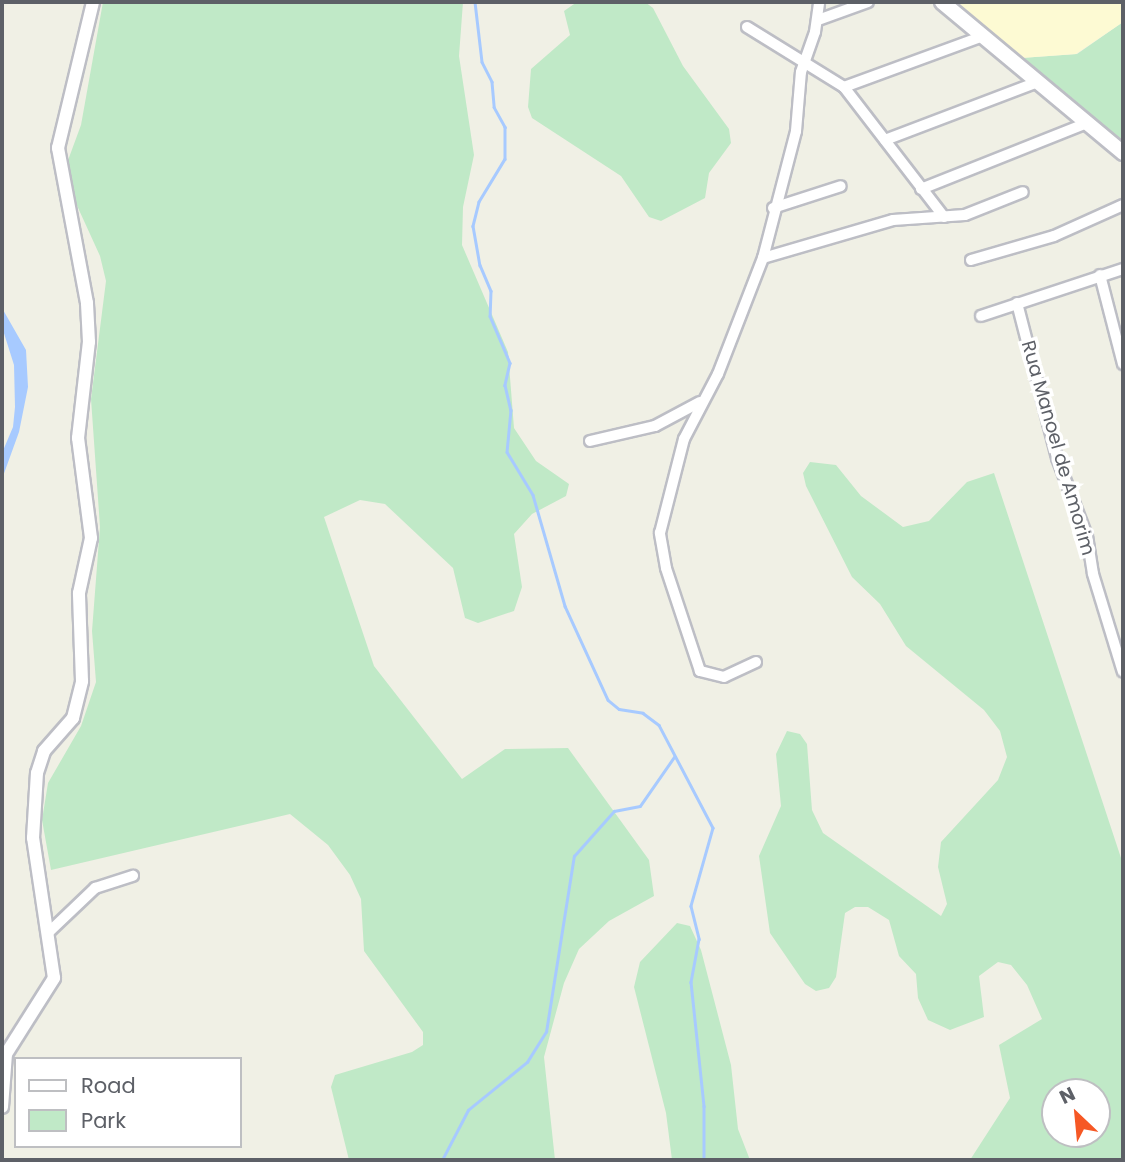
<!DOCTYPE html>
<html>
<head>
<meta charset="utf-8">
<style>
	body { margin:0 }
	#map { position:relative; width:1125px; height:1162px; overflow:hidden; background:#f0f0e5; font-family:Poppins,sans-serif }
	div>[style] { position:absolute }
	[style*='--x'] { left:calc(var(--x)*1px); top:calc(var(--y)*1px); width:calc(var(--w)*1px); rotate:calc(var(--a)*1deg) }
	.green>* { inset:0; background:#c0e9c7 }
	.sand>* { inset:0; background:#fdfad3 }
	.water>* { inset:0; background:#a7caff }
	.stream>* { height:2.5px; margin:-1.25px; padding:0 1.25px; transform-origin:1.25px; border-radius:1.25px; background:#a7caff }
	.roads { filter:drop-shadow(2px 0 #bdbec5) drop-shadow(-2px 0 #bdbec5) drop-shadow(0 2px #bdbec5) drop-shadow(0 -2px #bdbec5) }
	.minor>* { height:10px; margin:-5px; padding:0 5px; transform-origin:5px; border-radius:5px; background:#fff }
	.tertiary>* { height:12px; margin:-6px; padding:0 6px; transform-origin:6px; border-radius:6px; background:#fff }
	.secondary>* { height:14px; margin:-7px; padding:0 7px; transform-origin:7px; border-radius:7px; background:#fff }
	span { translate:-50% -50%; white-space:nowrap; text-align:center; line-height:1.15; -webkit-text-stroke:7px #fff; paint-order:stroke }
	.street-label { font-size:19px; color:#5d6067 }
	.frame { position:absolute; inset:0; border:4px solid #5d6067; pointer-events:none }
	.legend { position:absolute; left:14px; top:1057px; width:228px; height:91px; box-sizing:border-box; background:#fff; border:2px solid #bebfc2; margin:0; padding:9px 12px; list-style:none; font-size:21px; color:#5d6067 }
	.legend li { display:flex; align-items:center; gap:14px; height:35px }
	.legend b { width:35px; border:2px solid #bebfc2 }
	.north { position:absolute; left:1041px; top:1078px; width:70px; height:70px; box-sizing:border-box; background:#fff; border:2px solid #bebfc2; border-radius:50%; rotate:334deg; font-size:19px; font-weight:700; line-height:28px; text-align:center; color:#5d6067 }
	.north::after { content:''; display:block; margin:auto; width:24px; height:32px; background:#f65825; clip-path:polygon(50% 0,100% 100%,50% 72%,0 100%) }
</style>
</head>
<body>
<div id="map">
	<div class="green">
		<i style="clip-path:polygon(103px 2px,463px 2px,459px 56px,474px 155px,463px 207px,462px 245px,508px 352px,514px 428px,536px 461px,569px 484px,566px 496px,532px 514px,514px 534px,522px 587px,514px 611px,478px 623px,465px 618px,453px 568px,385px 504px,360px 500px,324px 517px,374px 666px,462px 779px,505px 749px,568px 748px,649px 860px,654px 896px,609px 921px,579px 949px,564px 983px,544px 1057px,555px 1160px,349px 1160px,331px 1087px,335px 1075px,412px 1052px,423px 1045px,423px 1032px,364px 951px,361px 899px,350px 875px,328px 845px,290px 814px,51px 870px,42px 820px,48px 783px,81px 726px,96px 682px,92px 631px,100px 527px,91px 399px,106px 281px,100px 256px,69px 188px,67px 163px,81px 125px)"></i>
		<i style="clip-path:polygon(577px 2px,645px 2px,653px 8px,683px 66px,729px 129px,731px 143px,709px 173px,705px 198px,661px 221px,649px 217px,621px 176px,532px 118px,528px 107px,531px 69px,570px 35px,564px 11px)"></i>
		<i style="clip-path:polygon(1123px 22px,1123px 142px,1021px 58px,1077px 54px)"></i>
		<i style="clip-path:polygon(evenodd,810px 462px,836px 465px,861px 496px,903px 527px,929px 521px,967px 482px,994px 473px,1123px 864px,1123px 1160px,970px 1160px,1010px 1098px,999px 1045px,1042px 1019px,1027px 985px,1011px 965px,998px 962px,979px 976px,984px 1017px,950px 1030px,928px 1020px,918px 998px,916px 974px,899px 956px,889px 920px,868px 907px,855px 907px,845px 913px,836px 977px,829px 988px,816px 991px,805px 984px,770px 933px,759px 856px,781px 806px,776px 754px,787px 731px,800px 734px,807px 744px,812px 810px,823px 833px,941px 916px,947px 904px,938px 867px,941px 842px,998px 780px,1007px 757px,1000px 731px,984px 710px,906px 646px,880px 604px,852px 577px,806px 486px,803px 473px,810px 462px,1097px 1092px,1097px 1134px,1055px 1134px,1055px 1092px,1097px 1092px)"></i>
		<i style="clip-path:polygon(677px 923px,690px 926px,701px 950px,731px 1065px,738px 1129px,750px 1160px,672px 1160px,666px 1113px,634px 987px,640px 962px)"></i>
	</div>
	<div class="sand">
		<i style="clip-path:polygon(956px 2px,1123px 2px,1123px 22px,1076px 54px,1021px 58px)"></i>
	</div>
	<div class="water">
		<i style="clip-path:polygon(2px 308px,26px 350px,28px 387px,19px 432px,2px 479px,2px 453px,13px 427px,15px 407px,14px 365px,2px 327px)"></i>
	</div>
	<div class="stream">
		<i style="--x:475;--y:2;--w:60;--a:83.3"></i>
		<i style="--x:482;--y:62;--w:22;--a:63"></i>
		<i style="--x:492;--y:82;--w:25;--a:85"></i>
		<i style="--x:494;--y:107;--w:23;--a:61"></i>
		<i style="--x:505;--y:127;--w:32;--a:90"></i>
		<i style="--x:505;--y:159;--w:50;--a:121.2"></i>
		<i style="--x:479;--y:202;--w:25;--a:104"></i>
		<i style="--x:473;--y:226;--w:40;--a:80"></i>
		<i style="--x:480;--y:265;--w:28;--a:67"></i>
		<i style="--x:491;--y:291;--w:25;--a:92"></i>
		<i style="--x:490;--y:316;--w:51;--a:66.9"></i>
		<i style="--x:510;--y:363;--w:23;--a:103"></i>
		<i style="--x:505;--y:385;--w:26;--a:77"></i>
		<i style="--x:511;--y:410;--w:42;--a:95.4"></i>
		<i style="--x:507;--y:452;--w:50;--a:58.8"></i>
		<i style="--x:533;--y:495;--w:116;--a:73.9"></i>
		<i style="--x:565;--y:606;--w:103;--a:65.4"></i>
		<i style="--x:608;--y:700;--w:14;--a:39"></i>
		<i style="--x:619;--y:709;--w:24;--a:9"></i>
		<i style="--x:643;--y:713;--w:20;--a:37"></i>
		<i style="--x:659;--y:725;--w:116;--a:62.3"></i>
		<i style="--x:713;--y:828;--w:81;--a:105.8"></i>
		<i style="--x:691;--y:906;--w:34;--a:76"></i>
		<i style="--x:699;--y:939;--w:44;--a:100.5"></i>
		<i style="--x:691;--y:982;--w:125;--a:84"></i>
		<i style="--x:704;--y:1106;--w:54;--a:90"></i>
		<i style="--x:442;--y:1160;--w:56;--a:-62.5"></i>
		<i style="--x:468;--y:1110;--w:76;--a:-39.1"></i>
		<i style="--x:527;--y:1062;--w:36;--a:-58"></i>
		<i style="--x:546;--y:1032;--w:178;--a:-81"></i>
		<i style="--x:574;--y:856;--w:60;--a:-48.4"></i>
		<i style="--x:614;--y:811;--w:26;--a:-11"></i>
		<i style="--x:640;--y:806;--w:60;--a:-55.2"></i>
	</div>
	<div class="roads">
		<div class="minor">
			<i style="--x:818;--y:20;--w:53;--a:-19.8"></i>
			<i style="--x:747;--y:27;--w:114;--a:31.7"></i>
			<i style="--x:844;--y:87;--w:164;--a:52.4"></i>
			<i style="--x:844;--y:87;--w:148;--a:-20.1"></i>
			<i style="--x:885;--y:140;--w:164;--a:-20.8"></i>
			<i style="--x:921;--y:189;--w:179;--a:-21.7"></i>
			<i style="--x:773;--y:208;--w:71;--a:-17.9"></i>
			<i style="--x:763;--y:258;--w:135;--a:-16.3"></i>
			<i style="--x:893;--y:220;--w:72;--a:-4"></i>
			<i style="--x:965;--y:215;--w:62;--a:-21.6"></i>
			<i style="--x:971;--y:260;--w:86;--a:-16.1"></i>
			<i style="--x:1054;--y:236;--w:76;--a:-24.2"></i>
			<i style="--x:1100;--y:275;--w:92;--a:75.5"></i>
			<i style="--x:1017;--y:303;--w:160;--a:75.5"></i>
			<i style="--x:1057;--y:458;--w:84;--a:69"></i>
			<i style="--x:1087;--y:536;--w:38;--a:81"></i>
			<i style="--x:1093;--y:574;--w:102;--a:73"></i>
			<i style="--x:981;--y:316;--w:150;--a:-18.3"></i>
			<i style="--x:590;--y:441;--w:67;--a:-13"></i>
			<i style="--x:655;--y:426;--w:51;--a:-28.1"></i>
			<i style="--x:756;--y:662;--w:35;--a:155"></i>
			<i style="--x:724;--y:677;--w:25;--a:-166"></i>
			<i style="--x:700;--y:671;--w:108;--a:-108.3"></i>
			<i style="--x:666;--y:568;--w:36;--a:-100"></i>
			<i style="--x:660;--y:533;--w:97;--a:-75.7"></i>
			<i style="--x:684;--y:439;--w:73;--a:-62.4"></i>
			<i style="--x:718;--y:374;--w:124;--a:-68.8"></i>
			<i style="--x:763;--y:258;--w:131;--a:-75.4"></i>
			<i style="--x:796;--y:131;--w:59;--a:-85.2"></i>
			<i style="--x:801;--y:72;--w:42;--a:-70.7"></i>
			<i style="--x:815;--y:32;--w:30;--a:-82"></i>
			<i style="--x:49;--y:932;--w:64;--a:-43.7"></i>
			<i style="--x:95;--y:888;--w:40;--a:-18"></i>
		</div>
		<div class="tertiary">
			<i style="--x:2;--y:1107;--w:53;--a:-85.7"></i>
			<i style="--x:6;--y:1054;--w:90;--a:-57.7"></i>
			<i style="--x:54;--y:978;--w:142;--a:-98.5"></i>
			<i style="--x:33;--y:838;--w:65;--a:-86.5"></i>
			<i style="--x:37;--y:773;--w:23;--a:-72"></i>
			<i style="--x:44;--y:751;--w:44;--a:-48.7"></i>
			<i style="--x:73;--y:718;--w:38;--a:-76"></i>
			<i style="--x:82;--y:681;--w:88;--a:-92"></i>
			<i style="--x:79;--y:593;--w:56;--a:-77.7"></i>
			<i style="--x:91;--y:538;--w:101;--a:-97.4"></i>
			<i style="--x:78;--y:438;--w:97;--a:-83.5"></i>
			<i style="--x:89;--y:342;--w:39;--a:-93"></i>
			<i style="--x:87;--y:303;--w:158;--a:-100.6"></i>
			<i style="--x:58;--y:148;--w:150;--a:-76.5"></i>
		</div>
		<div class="secondary">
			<i style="--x:942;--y:2;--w:236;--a:39.8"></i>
		</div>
	</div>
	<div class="street-label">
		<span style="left:1058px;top:448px;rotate:74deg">Rua Manoel de Amorim</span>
	</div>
	<div class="frame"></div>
	<ul class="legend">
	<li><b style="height:9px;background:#fff"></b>Road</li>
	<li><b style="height:19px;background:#c0e9c7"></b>Park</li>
	</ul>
	<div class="north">N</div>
</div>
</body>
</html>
